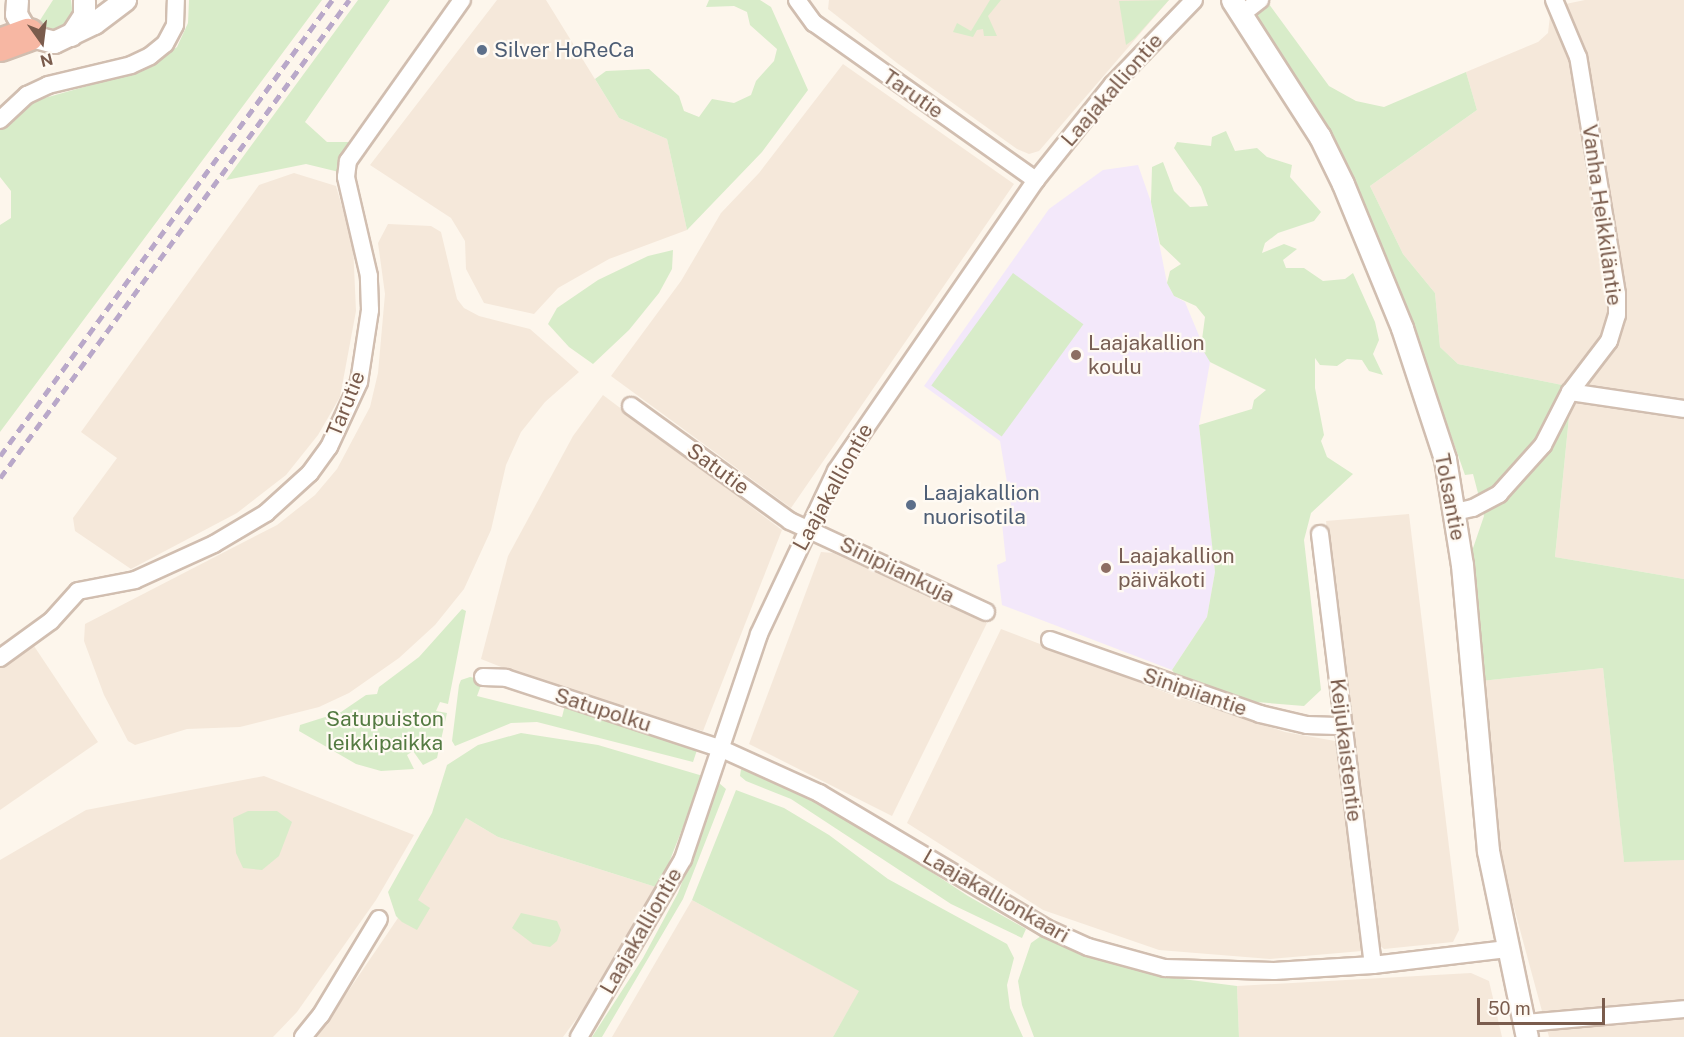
<!DOCTYPE html>
<html>
<head>
<meta charset="utf-8">
<style>
	body { margin:0 }
	#map { position:relative; width:1684px; height:1037px; overflow:hidden; background:#fdf6ec; font-family:"Public Sans",sans-serif }
	div>[style] { position:absolute }
	[style*='--x'] { left:calc(var(--x)*1px); top:calc(var(--y)*1px); width:calc(var(--w)*1px); rotate:calc(var(--a)*1deg) }
	.residential>* { inset:0; background:#f5e8da }
	.education>* { inset:0; background:#f3e8fa }
	.green>* { inset:0; background:#d8ecc9; transform-origin:0 0 }
	.roads { filter:drop-shadow(2px 0 #d1beb0) drop-shadow(-2px 0 #d1beb0) drop-shadow(0 2px #d1beb0) drop-shadow(0 -2px #d1beb0) }
	.minor>* { height:16px; margin:-8px; padding:0 8px; transform-origin:8px; border-radius:8px; background:#fff }
	.tertiary>* { height:21px; margin:-10.5px; padding:0 10.5px; transform-origin:10.5px; border-radius:10.5px; background:#fff }
	.motorway>* { height:32px; margin:-16px; padding:0 16px; transform-origin:16px; border-radius:16px; background:#f7b7a3 }
	.rail>* { height:4.5px; margin-top:-2.25px; transform-origin:0; background:repeating-linear-gradient(90deg,#b9a8c9 0 9px,transparent 0 15px) }
	.dots>* { width:16px; height:16px; translate:-50% -50%; box-sizing:border-box; border:3px solid #fffaf3; border-radius:50% }
	span { translate:-50% -50%; white-space:nowrap; text-align:center; line-height:1.15; -webkit-text-stroke:4.5px #fffaf3; paint-order:stroke }
	.service-label { font-size:21px; color:#4e5e75 }
	.left { translate:0 -50%; text-align:left }
	.street-label { font-size:21px; color:#7a5c4d }
	.education-label { font-size:21px; color:#785e54 }
	.park-label { font-size:21px; color:#537a41 }
	.north { position:absolute; left:12px; top:12px; width:60px; height:60px; -webkit-text-stroke:4px #fffaf3; paint-order:stroke; rotate:166deg; font-size:16px; font-weight:700; line-height:24px; text-align:center; color:#7a5c4d }
	.north::after { content:''; display:block; margin:auto; width:21px; height:27px; background:#7a5c4d; clip-path:polygon(50% 0,100% 100%,50% 72%,0 100%) }
	.scale { position:absolute; left:1477px; top:998px; width:128px; height:27px; box-sizing:border-box; border:3px solid #7a5c4d; border-top:0; padding-left:8px; font-size:18px; line-height:21px; white-space:nowrap; color:#7a5c4d; -webkit-text-stroke:4px #fffaf3; paint-order:stroke }
</style>
</head>
<body>
<div id="map">
	<div class="residential">
		<i style="clip-path:polygon(497px 0,546px 0,619px 118px,667px 139px,687px 230px,609px 259px,558px 288px,534px 314px,484px 303px,466px 269px,465px 241px,451px 218px,370px 165px)"></i>
		<i style="clip-path:polygon(829px 0,1169px 0,1039px 151px,1029px 154px,1017px 149px,897px 63px,828px 9px)"></i>
		<i style="clip-path:polygon(1585px 0,1684px 0,1684px 579px,1555px 557px,1572px 387px,1458px 364px,1440px 347px,1435px 293px,1403px 254px,1370px 186px,1477px 110px,1466px 72px,1538px 42px,1548px 33px,1551px 7px)"></i>
		<i style="clip-path:polygon(843px 64px,1014px 184px,791px 508px,611px 376px,681px 281px,721px 213px,759px 173px)"></i>
		<i style="clip-path:polygon(294px 173px,336px 186px,353px 244px,356px 311px,340px 397px,318px 435px,286px 475px,237px 513px,131px 569px,75px 531px,73px 518px,117px 458px,81px 432px,259px 185px)"></i>
		<i style="clip-path:polygon(388px 224px,431px 226px,441px 232px,457px 299px,464px 308px,479px 316px,530px 329px,579px 372px,545px 402px,521px 432px,506px 465px,491px 530px,464px 589px,435px 625px,399px 658px,349px 693px,319px 707px,240px 727px,187px 729px,135px 745px,128px 741px,104px 695px,84px 641px,85px 624px,277px 525px,315px 495px,337px 469px,370px 407px,378px 373px,385px 294px,378px 243px)"></i>
		<i style="clip-path:polygon(603px 395px,782px 530px,703px 731px,570px 694px,481px 659px,508px 556px,573px 436px)"></i>
		<i style="clip-path:polygon(1409px 514px,1459px 930px,1453px 942px,1384px 949px,1379px 945px,1326px 521px)"></i>
		<i style="clip-path:polygon(821px 552px,833px 553px,987px 623px,892px 816px,749px 744px)"></i>
		<i style="clip-path:polygon(1001px 629px,1175px 696px,1285px 732px,1335px 741px,1339px 751px,1362px 951px,1270px 959px,1159px 950px,1043px 910px,907px 823px)"></i>
		<i style="clip-path:polygon(32px 643px,98px 742px,0 810px,0 666px)"></i>
		<i style="clip-path:polygon(1603px 668px,1624px 861px,1684px 860px,1684px 1037px,1549px 1037px,1500px 856px,1481px 681px)"></i>
		<i style="clip-path:polygon(264px 776px,414px 835px,376px 900px,297px 1012px,273px 1037px,0 1037px,0 860px,86px 810px)"></i>
		<i style="clip-path:polygon(466px 818px,498px 837px,659px 888px,595px 994px,563px 1037px,317px 1037px)"></i>
		<i style="clip-path:polygon(692px 900px,860px 991px,833px 1037px,612px 1037px)"></i>
		<i style="clip-path:polygon(1471px 973px,1489px 981px,1502px 1037px,1239px 1037px,1237px 986px)"></i>
	</div>
	<div class="education">
		<i style="clip-path:polygon(1138px 165px,1151px 202px,1167px 283px,1174px 296px,1185px 302px,1210px 362px,1199px 425px,1215px 572px,1207px 617px,1172px 670px,1002px 605px,997px 565px,1006px 561px,1001px 514px,1012px 512px,1000px 441px,924px 386px,1049px 209px,1103px 170px)"></i>
	</div>
	<div class="green">
		<i style="clip-path:polygon(53px 0,71px 0,73px 16px,68px 25px,48px 33px,35px 28px)"></i>
		<i style="clip-path:polygon(189px 0,322px 0,0 432px,0 225px,11px 218px,11px 191px,0 177px,0 129px,12px 115px,34px 101px,141px 71px,177px 47px,188px 23px)"></i>
		<i style="clip-path:polygon(358px 0,390px 0,305px 122px,327px 142px,350px 142px,339px 172px,306px 164px,226px 180px)"></i>
		<i style="clip-path:polygon(709px 0,760px 0,771px 7px,808px 90px,762px 152px,687px 230px,667px 139px,619px 118px,595px 79px,606px 71px,649px 69px,679px 96px,684px 111px,699px 117px,712px 99px,734px 103px,751px 95px,756px 81px,774px 61px,777px 49px,750px 25px,747px 12px,734px 6px,706px 7px)"></i>
		<i style="clip-path:polygon(990px 0,1001px 0,988px 16px,997px 36px,984px 36px,983px 29px,977px 30px,973px 37px,953px 32px,957px 23px,971px 31px)"></i>
		<i style="clip-path:polygon(1169px 0,1134px 39px,1126px 45px,1119px 1px)"></i>
		<i style="clip-path:polygon(1244px 0,1266px 0,1329px 86px,1356px 101px,1384px 107px,1466px 72px,1477px 110px,1370px 186px,1403px 254px,1435px 293px,1440px 347px,1458px 364px,1572px 387px,1555px 557px,1684px 579px,1684px 860px,1624px 862px,1603px 668px,1481px 681px,1471px 554px,1484px 516px,1473px 474px,1465px 475px,1396px 280px,1356px 185px,1309px 97px)"></i>
		<i style="clip-path:polygon(1226px 131px,1235px 151px,1257px 148px,1267px 157px,1292px 165px,1290px 177px,1321px 212px,1314px 221px,1278px 233px,1265px 243px,1262px 253px,1284px 244px,1297px 249px,1283px 260px,1286px 268px,1304px 268px,1323px 281px,1345px 279px,1353px 273px,1375px 322px,1379px 340px,1373px 354px,1383px 375px,1369px 371px,1362px 360px,1347px 359px,1337px 366px,1320px 365px,1315px 358px,1315px 388px,1324px 435px,1321px 441px,1327px 457px,1353px 474px,1311px 513px,1304px 540px,1321px 690px,1304px 706px,1221px 699px,1182px 683px,1172px 670px,1207px 617px,1215px 572px,1199px 425px,1252px 409px,1254px 400px,1266px 390px,1210px 362px,1201px 347px,1205px 317px,1196px 306px,1174px 296px,1167px 283px,1170px 271px,1181px 264px,1160px 244px,1151px 202px,1152px 167px,1163px 162px,1174px 191px,1190px 207px,1208px 206px,1201px 187px,1174px 148px,1177px 142px,1211px 146px,1212px 137px)"></i>
		<i style="clip-path:polygon(673px 250px,672px 269px,659px 293px,629px 330px,593px 364px,569px 347px,548px 324px,557px 308px,598px 280px,648px 256px)"></i>
		<i style="left:1013px;top:273px;width:87px;height:139px;rotate:36deg"></i>
		<i style="clip-path:polygon(462px 609px,466px 611px,448px 704px,440px 702px,436px 711px,447px 713px,437px 758px,423px 765px,413px 751px,407px 755px,414px 769px,381px 771px,356px 764px,299px 731px,300px 725px,341px 712px,366px 695px,377px 694px,379px 687px,419px 657px)"></i>
		<i style="clip-path:polygon(470px 677px,483px 680px,477px 696px,562px 717px,565px 705px,697px 750px,693px 762px,537px 722px,511px 723px,455px 746px,452px 741px,459px 685px,461px 680px)"></i>
		<i style="clip-path:polygon(521px 733px,598px 745px,703px 776px,659px 888px,498px 837px,466px 818px,418px 900px,430px 908px,417px 930px,402px 922px,396px 916px,388px 892px,432px 813px,447px 765px,478px 745px)"></i>
		<i style="clip-path:polygon(741px 769px,780px 783px,872px 833px,968px 896px,1026px 929px,1022px 938px,951px 904px,791px 799px,746px 781px,740px 776px)"></i>
		<i style="clip-path:polygon(719px 783px,726px 789px,683px 899px,602px 1037px,592px 1037px,643px 958px,678px 893px)"></i>
		<i style="clip-path:polygon(736px 790px,784px 808px,829px 835px,888px 879px,1007px 944px,1014px 958px,1007px 985px,1010px 1008px,1023px 1037px,833px 1037px,859px 991px,692px 900px)"></i>
		<i style="clip-path:polygon(248px 811px,277px 811px,292px 822px,279px 856px,262px 870px,243px 868px,236px 853px,233px 818px)"></i>
		<i style="clip-path:polygon(521px 913px,557px 921px,561px 930px,557px 941px,550px 947px,533px 944px,512px 928px)"></i>
		<i style="clip-path:polygon(1041px 936px,1103px 960px,1167px 977px,1237px 986px,1239px 1037px,1034px 1037px,1022px 1005px,1018px 981px,1031px 943px)"></i>
	</div>
	<div class="roads">
		<div class="minor">
			<i style="--x:797;--y:0;--w:29;--a:54"></i>
			<i style="--x:814;--y:23;--w:272;--a:35.3"></i>
			<i style="--x:1242;--y:14;--w:23;--a:-38"></i>
			<i style="--x:0;--y:120;--w:37;--a:-43"></i>
			<i style="--x:27;--y:95;--w:23;--a:-25"></i>
			<i style="--x:48;--y:85;--w:85;--a:-13.5"></i>
			<i style="--x:131;--y:65;--w:21;--a:-25"></i>
			<i style="--x:150;--y:56;--w:19;--a:-39"></i>
			<i style="--x:165;--y:44;--w:21;--a:-62"></i>
			<i style="--x:175;--y:25;--w:25;--a:-88"></i>
			<i style="--x:1570;--y:392;--w:115;--a:8.5"></i>
			<i style="--x:631;--y:406;--w:196;--a:35.9"></i>
			<i style="--x:790;--y:521;--w:216;--a:24.9"></i>
			<i style="--x:1455;--y:512;--w:18;--a:-13"></i>
			<i style="--x:1473;--y:508;--w:30;--a:-28"></i>
			<i style="--x:1499;--y:494;--w:66;--a:-48.1"></i>
			<i style="--x:1543;--y:445;--w:59;--a:-63"></i>
			<i style="--x:1570;--y:392;--w:64;--a:-52.6"></i>
			<i style="--x:1609;--y:341;--w:27;--a:-73"></i>
			<i style="--x:1617;--y:315;--w:21;--a:-90"></i>
			<i style="--x:1617;--y:294;--w:240;--a:-99.3"></i>
			<i style="--x:1578;--y:57;--w:62;--a:-112.8"></i>
			<i style="--x:1320;--y:534;--w:434;--a:83"></i>
			<i style="--x:1050;--y:640;--w:223;--a:19.4"></i>
			<i style="--x:1260;--y:714;--w:48;--a:13.2"></i>
			<i style="--x:1307;--y:725;--w:37;--a:2"></i>
			<i style="--x:0;--y:658;--w:63;--a:-36"></i>
			<i style="--x:51;--y:621;--w:40;--a:-48"></i>
			<i style="--x:78;--y:591;--w:58;--a:-10.9"></i>
			<i style="--x:135;--y:580;--w:87;--a:-24.5"></i>
			<i style="--x:214;--y:544;--w:61;--a:-30.8"></i>
			<i style="--x:266;--y:513;--w:59;--a:-42.3"></i>
			<i style="--x:310;--y:473;--w:32;--a:-54"></i>
			<i style="--x:329;--y:447;--w:72;--a:-65.2"></i>
			<i style="--x:359;--y:382;--w:73;--a:-81.3"></i>
			<i style="--x:370;--y:310;--w:34;--a:-92"></i>
			<i style="--x:369;--y:276;--w:102;--a:-103.1"></i>
			<i style="--x:346;--y:177;--w:16;--a:-83"></i>
			<i style="--x:348;--y:161;--w:197;--a:-54.7"></i>
			<i style="--x:483;--y:677;--w:23;--a:2"></i>
			<i style="--x:506;--y:678;--w:227;--a:18.2"></i>
			<i style="--x:722;--y:749;--w:107;--a:24.4"></i>
			<i style="--x:819;--y:793;--w:264;--a:30.7"></i>
			<i style="--x:1046;--y:928;--w:46;--a:24.3"></i>
			<i style="--x:1088;--y:947;--w:80;--a:15.3"></i>
			<i style="--x:1165;--y:968;--w:109;--a:1.6"></i>
			<i style="--x:1274;--y:971;--w:99;--a:-3.5"></i>
			<i style="--x:1373;--y:965;--w:135;--a:-6.8"></i>
			<i style="--x:1525;--y:1023;--w:160;--a:-5"></i>
			<i style="--x:303;--y:1037;--w:28;--a:-51"></i>
			<i style="--x:321;--y:1015;--w:112;--a:-58.9"></i>
			<i style="--x:579;--y:1037;--w:206;--a:-59.7"></i>
			<i style="--x:683;--y:859;--w:237;--a:-71.3"></i>
			<i style="--x:759;--y:634;--w:180;--a:-64.7"></i>
			<i style="--x:836;--y:471;--w:353;--a:-55.5"></i>
			<i style="--x:1036;--y:180;--w:122;--a:-51.3"></i>
			<i style="--x:1112;--y:85;--w:118;--a:-46"></i>
		</div>
		<div class="tertiary">
			<i style="--x:17;--y:0;--w:14;--a:94"></i>
			<i style="--x:16;--y:14;--w:24;--a:60"></i>
			<i style="--x:28;--y:35;--w:27;--a:15"></i>
			<i style="--x:54;--y:42;--w:44;--a:-25.4"></i>
			<i style="--x:94;--y:23;--w:39;--a:-37"></i>
			<i style="--x:1232;--y:0;--w:163;--a:57.3"></i>
			<i style="--x:1320;--y:137;--w:52;--a:63.9"></i>
			<i style="--x:1343;--y:184;--w:156;--a:67.7"></i>
			<i style="--x:1402;--y:328;--w:138;--a:71.8"></i>
			<i style="--x:1445;--y:459;--w:107;--a:80.9"></i>
			<i style="--x:1462;--y:565;--w:287;--a:84.8"></i>
			<i style="--x:1488;--y:851;--w:190;--a:78.2"></i>
			<i style="--x:71;--y:35;--w:24;--a:-57"></i>
			<i style="--x:84;--y:15;--w:15;--a:-90"></i>
		</div>
		<div class="motorway">
			<i style="--x:0;--y:45;--w:30;--a:-20"></i>
		</div>
	</div>
	<div class="rail">
		<i style="--x:0;--y:456;--w:564;--a:-53.94"></i>
		<i style="--x:0;--y:478;--w:592;--a:-53.87"></i>
	</div>
	<div class="dots">
		<i style="left:482px;top:50px;background:#5c6f8a"></i>
		<i style="left:1076px;top:355px;background:#8d6e63"></i>
		<i style="left:911px;top:505px;background:#5c6f8a"></i>
		<i style="left:1106px;top:568px;background:#8d6e63"></i>
	</div>
	<div class="service-label">
		<span class="left" style="left:494px;top:50px">Silver HoReCa</span>
		<span class="left" style="left:923px;top:505px">Laajakallion<br>nuorisotila</span>
	</div>
	<div class="street-label">
		<span style="left:1112px;top:90px;rotate:-49deg">Laajakalliontie</span>
		<span style="left:913px;top:94px;rotate:35deg">Tarutie</span>
		<span style="left:1602px;top:215px;rotate:82deg">Vanha Heikkiläntie</span>
		<span style="left:346px;top:404px;rotate:-68deg">Tarutie</span>
		<span style="left:718px;top:469px;rotate:36deg">Satutie</span>
		<span style="left:833px;top:487px;rotate:-61deg">Laajakalliontie</span>
		<span style="left:1450px;top:497px;rotate:79deg">Tolsantie</span>
		<span style="left:897px;top:570px;rotate:26deg">Sinipiiankuja</span>
		<span style="left:1195px;top:692px;rotate:19deg">Sinipiiantie</span>
		<span style="left:603px;top:710px;rotate:18deg">Satupolku</span>
		<span style="left:1346px;top:750px;rotate:83deg">Keijukaistentie</span>
		<span style="left:996px;top:896px;rotate:30deg">Laajakallionkaari</span>
		<span style="left:641px;top:931px;rotate:-60deg">Laajakalliontie</span>
	</div>
	<div class="education-label">
		<span class="left" style="left:1088px;top:355px">Laajakallion<br>koulu</span>
		<span class="left" style="left:1118px;top:568px">Laajakallion<br>päiväkoti</span>
	</div>
	<div class="park-label">
		<span style="left:385px;top:731px">Satupuiston<br>leikkipaikka</span>
	</div>
	<div class="north">N</div>
	<div class="scale">50 m</div>
</div>
</body>
</html>
